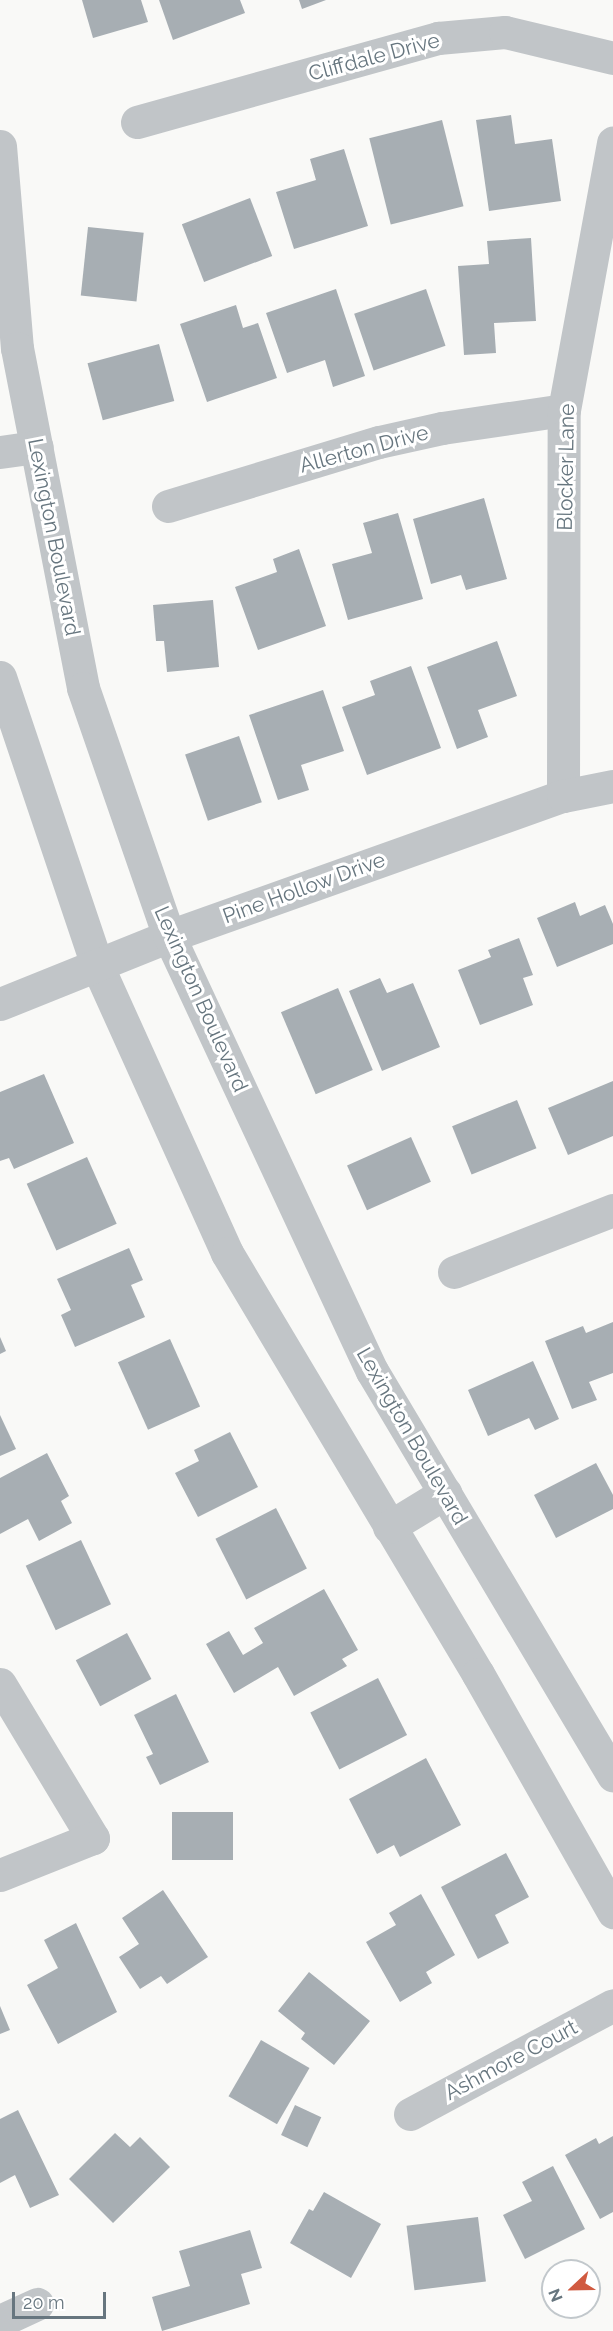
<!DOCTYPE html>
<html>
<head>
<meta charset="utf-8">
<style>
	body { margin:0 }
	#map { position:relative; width:613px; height:2331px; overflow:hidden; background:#f9f9f7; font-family:Raleway,sans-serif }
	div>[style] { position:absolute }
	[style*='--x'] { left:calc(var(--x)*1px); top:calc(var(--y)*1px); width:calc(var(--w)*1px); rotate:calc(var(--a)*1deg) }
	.building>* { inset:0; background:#a7aeb3; transform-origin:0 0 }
	.minor>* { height:33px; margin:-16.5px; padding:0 16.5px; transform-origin:16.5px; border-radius:16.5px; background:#c1c5c8 }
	span { translate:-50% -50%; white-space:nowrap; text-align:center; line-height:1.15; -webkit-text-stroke:6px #fff; paint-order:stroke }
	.street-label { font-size:21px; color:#67767f }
	.north { position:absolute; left:541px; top:2259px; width:60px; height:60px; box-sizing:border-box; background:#fff; border:2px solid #c2c8cc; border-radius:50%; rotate:248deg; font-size:16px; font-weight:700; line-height:24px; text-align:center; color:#67767f }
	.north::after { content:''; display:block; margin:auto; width:21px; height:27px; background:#d05a40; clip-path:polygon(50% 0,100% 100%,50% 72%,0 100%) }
	.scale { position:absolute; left:12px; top:2292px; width:94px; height:27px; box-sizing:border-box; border:3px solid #67767f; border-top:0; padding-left:8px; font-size:18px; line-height:21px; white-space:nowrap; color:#67767f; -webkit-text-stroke:4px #fff; paint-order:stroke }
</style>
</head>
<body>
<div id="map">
	<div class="building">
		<i style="clip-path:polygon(82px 0,141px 0,148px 22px,93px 38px)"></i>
		<i style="clip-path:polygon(159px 0,240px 0,245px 13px,173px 40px)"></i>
		<i style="clip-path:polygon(299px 0,326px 0,302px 9px)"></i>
		<i style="clip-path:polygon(511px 115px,515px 144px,552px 139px,561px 201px,489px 211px,476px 120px)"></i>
		<i style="left:442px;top:120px;width:89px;height:75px;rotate:76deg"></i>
		<i style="clip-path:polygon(344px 149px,368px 226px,294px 249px,276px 192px,316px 180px,310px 159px)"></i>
		<i style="left:250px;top:198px;width:62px;height:73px;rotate:69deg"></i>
		<i style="left:88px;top:227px;width:56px;height:69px;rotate:6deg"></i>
		<i style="clip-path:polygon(531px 238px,536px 321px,494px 323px,496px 353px,464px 355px,458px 266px,489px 264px,487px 241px)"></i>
		<i style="clip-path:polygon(336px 289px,365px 376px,333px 387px,325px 360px,287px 373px,266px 313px)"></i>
		<i style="left:426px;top:289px;width:60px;height:76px;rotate:71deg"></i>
		<i style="clip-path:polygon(236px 305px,243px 328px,258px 323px,277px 378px,207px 402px,180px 324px)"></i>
		<i style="left:159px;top:344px;width:59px;height:74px;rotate:75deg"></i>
		<i style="clip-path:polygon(484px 498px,507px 579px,466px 590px,461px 575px,431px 584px,413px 519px)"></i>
		<i style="clip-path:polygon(398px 513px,423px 599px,348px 620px,332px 564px,372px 553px,363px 523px)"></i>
		<i style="clip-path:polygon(299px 549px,326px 626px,258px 650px,235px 587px,277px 572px,273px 559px)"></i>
		<i style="clip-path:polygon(213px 600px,219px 667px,167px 672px,164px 641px,156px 641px,153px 605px)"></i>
		<i style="clip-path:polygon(497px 641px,517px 696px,478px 710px,488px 737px,457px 749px,427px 667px)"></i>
		<i style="clip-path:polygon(411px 666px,441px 748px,367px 775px,342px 707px,375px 695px,370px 681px)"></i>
		<i style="clip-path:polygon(323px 690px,344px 751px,301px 765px,309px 790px,278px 800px,249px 715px)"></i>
		<i style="left:239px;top:736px;width:70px;height:57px;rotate:71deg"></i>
		<i style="clip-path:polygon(575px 902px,580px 916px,605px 905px,613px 924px,613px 944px,557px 967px,537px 918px)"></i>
		<i style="clip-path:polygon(519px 938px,533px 975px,523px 978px,533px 1005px,480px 1025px,458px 970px,491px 957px,488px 950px)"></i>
		<i style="clip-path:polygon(380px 978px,387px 993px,413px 983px,440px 1047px,382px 1071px,349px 991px)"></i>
		<i style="left:338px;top:988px;width:89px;height:62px;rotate:67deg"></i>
		<i style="clip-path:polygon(44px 1074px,74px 1143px,14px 1169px,9px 1158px,0 1161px,0 1092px)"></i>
		<i style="clip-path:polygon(613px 1081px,613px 1136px,568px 1155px,548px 1108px)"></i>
		<i style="left:517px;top:1100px;width:52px;height:70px;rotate:68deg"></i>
		<i style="left:411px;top:1137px;width:49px;height:70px;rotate:66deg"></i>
		<i style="left:87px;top:1157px;width:73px;height:66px;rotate:66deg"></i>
		<i style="clip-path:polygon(129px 1248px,143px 1280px,131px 1285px,145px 1317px,75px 1347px,61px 1315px,71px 1310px,57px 1279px)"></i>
		<i style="clip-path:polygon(613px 1322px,613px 1373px,589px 1382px,597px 1400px,572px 1409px,545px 1341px,583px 1326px,586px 1333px)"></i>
		<i style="clip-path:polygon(0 1337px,6px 1351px,0 1354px)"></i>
		<i style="left:170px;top:1339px;width:74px;height:57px;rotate:66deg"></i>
		<i style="clip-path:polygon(533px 1361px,559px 1419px,535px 1430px,529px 1418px,488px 1436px,468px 1390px)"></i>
		<i style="clip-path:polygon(0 1415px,16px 1449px,0 1456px)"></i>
		<i style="clip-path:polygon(230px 1432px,258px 1487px,198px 1517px,175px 1473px,199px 1461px,194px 1450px)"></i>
		<i style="clip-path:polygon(47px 1453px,69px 1496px,61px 1501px,72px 1523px,39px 1541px,28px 1519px,0 1534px,0 1478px)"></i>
		<i style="clip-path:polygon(596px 1463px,613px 1495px,613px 1509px,556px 1538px,534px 1495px)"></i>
		<i style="left:276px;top:1508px;width:68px;height:68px;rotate:63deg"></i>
		<i style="left:81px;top:1540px;width:71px;height:61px;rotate:65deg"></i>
		<i style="clip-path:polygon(324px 1589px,358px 1650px,342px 1659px,347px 1666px,294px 1696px,278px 1667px,234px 1693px,206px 1644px,229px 1631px,243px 1655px,263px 1643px,254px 1628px)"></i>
		<i style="left:127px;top:1633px;width:52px;height:58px;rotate:62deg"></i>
		<i style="left:378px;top:1678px;width:64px;height:76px;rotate:63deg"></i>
		<i style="clip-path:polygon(176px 1694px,209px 1762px,160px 1785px,146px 1757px,153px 1754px,134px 1715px)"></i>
		<i style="clip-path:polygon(426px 1758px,461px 1825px,400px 1857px,394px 1845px,377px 1854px,349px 1799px)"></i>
		<i style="left:172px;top:1812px;width:61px;height:48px"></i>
		<i style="clip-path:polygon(506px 1853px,529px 1897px,495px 1915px,509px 1943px,478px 1959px,441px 1887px)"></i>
		<i style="clip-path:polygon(163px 1890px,208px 1957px,167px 1984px,161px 1976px,140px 1989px,119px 1957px,139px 1944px,122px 1918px)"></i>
		<i style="clip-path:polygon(421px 1894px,455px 1955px,426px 1972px,432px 1983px,400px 2002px,366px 1942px,396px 1925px,389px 1913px)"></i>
		<i style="clip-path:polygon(76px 1923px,117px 2012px,58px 2044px,27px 1985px,58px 1968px,44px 1940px)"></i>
		<i style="clip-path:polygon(309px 1972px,370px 2021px,334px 2065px,301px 2039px,305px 2033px,278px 2011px)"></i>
		<i style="clip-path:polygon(0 2006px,10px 2030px,0 2034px)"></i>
		<i style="left:261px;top:2040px;width:56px;height:65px;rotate:30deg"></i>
		<i style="left:295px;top:2105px;width:29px;height:33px;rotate:25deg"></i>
		<i style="clip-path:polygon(18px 2110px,59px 2195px,30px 2208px,15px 2175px,0 2183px,0 2119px)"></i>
		<i style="clip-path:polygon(115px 2133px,130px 2147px,140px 2137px,170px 2167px,113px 2223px,69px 2179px)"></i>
		<i style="clip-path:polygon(613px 2136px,613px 2212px,600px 2219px,565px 2155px,596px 2138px,599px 2144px)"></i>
		<i style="clip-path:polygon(553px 2166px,585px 2229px,525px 2259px,503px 2215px,532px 2201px,522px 2182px)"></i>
		<i style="clip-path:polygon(324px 2192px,381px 2224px,351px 2278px,290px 2243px,309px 2209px,313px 2211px)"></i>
		<i style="left:478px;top:2217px;width:65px;height:72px;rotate:83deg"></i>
		<i style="clip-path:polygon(250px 2230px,262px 2268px,241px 2274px,250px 2304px,162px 2331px,152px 2297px,190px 2286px,179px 2251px)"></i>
	</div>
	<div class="minor">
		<i style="--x:137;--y:122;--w:313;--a:-15.6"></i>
		<i style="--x:438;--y:38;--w:67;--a:-5.1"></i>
		<i style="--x:505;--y:32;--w:111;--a:13.5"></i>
		<i style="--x:0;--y:146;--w:203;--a:85.2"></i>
		<i style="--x:17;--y:348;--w:346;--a:79"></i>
		<i style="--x:83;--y:688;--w:262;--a:70.9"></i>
		<i style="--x:169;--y:936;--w:480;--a:65"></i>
		<i style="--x:372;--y:1371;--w:471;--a:59.2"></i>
		<i style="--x:0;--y:452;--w:37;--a:-8"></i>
		<i style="--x:168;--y:506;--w:220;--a:-16.9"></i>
		<i style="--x:379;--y:442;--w:65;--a:-12.5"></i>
		<i style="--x:442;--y:428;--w:123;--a:-8.4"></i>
		<i style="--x:0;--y:677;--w:304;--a:71.4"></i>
		<i style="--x:97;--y:965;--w:316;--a:65.7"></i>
		<i style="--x:227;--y:1253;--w:490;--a:59.2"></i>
		<i style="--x:478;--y:1674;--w:274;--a:60.4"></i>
		<i style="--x:563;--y:796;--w:386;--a:-89.9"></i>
		<i style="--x:564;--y:410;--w:272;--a:-79.6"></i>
		<i style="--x:0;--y:1004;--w:182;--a:-21.9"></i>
		<i style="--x:169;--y:936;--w:418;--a:-19.6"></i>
		<i style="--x:563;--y:796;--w:51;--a:-11.3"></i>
		<i style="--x:454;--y:1272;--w:171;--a:-21.3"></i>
		<i style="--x:389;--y:1527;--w:66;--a:-31.3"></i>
		<i style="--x:0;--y:1684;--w:180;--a:58.9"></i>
		<i style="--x:93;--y:1838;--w:100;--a:158.3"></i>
		<i style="--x:410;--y:2114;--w:230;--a:-28.2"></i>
		<i style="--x:0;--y:2321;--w:41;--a:-24.7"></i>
	</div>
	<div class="street-label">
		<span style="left:374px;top:57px;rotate:-15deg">Cliffdale Drive</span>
		<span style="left:364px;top:449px;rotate:-15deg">Allerton Drive</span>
		<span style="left:566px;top:467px;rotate:-89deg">Blocker Lane</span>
		<span style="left:54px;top:537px;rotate:79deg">Lexington Boulevard</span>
		<span style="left:304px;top:888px;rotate:-20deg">Pine Hollow Drive</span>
		<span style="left:201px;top:999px;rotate:66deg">Lexington Boulevard</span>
		<span style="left:412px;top:1436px;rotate:60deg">Lexington Boulevard</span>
		<span style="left:511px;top:2060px;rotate:-28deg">Ashmore Court</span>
	</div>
	<div class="north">N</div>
	<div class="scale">20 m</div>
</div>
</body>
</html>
